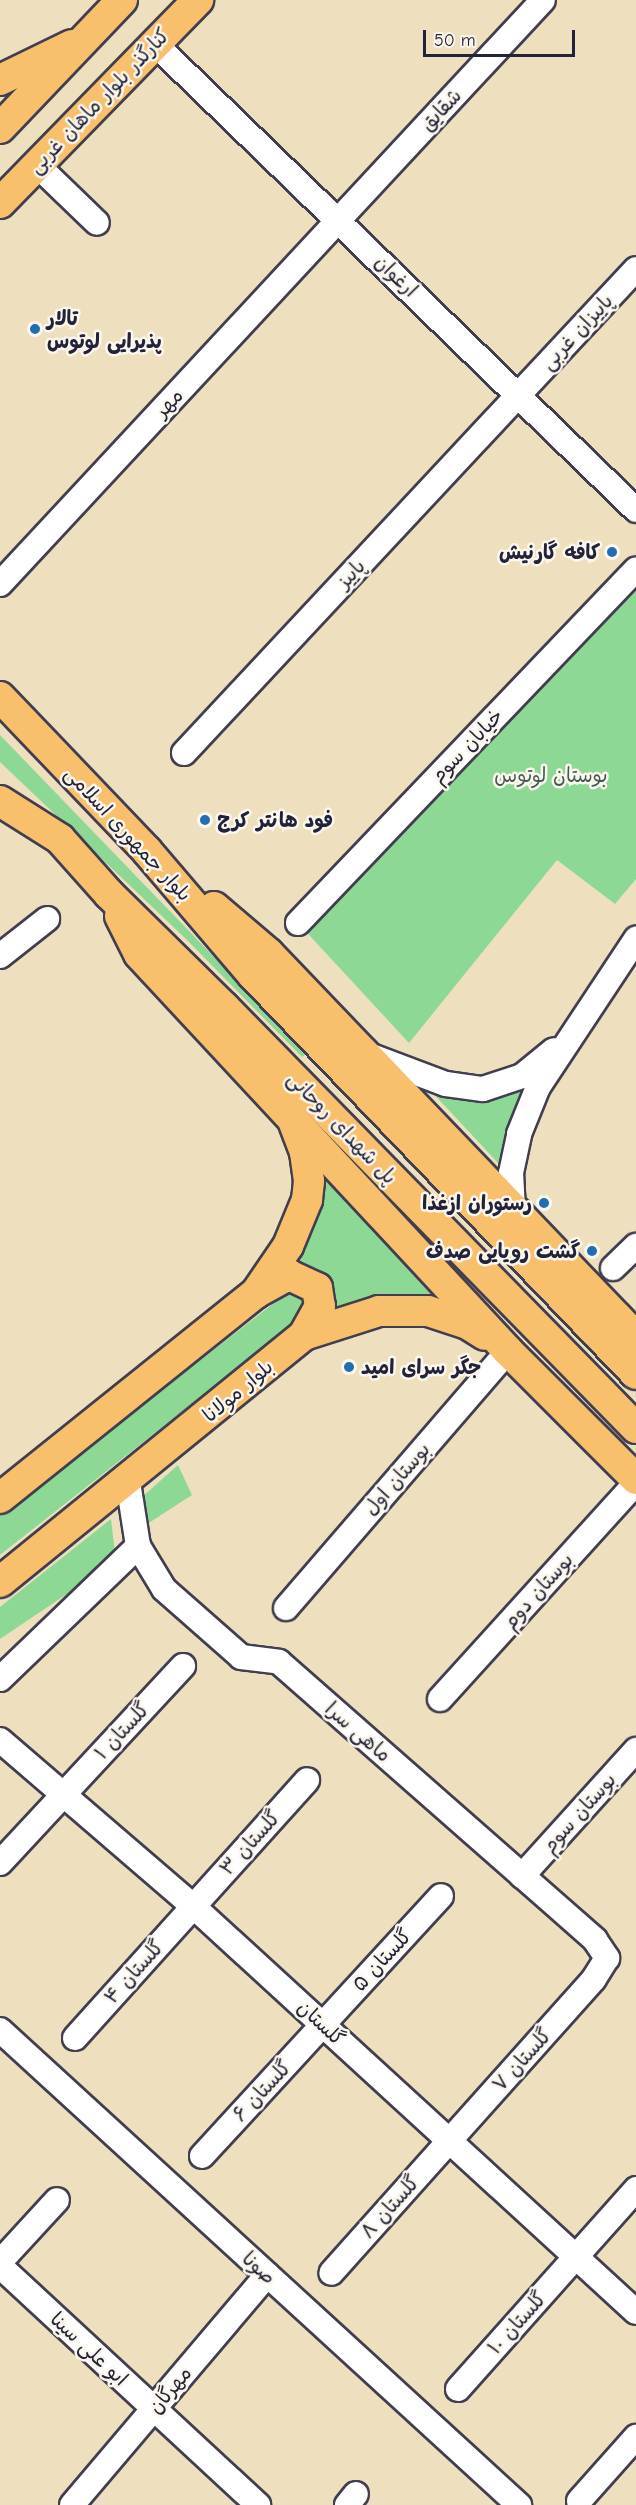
<!DOCTYPE html>
<html>
<head>
<meta charset="utf-8">
<style>
	body { margin:0 }
	#map { position:relative; width:636px; height:2505px; overflow:hidden; background:#eee0bf; font-family:"Comic Neue","Playpen Sans Arabic",sans-serif }
	div>[style] { position:absolute }
	[style*='--x'] { left:calc(var(--x)*1px); top:calc(var(--y)*1px); width:calc(var(--w)*1px); rotate:calc(var(--a)*1deg) }
	.green>* { inset:0; background:#8ed895 }
	.roads { filter:drop-shadow(2px 0 #413e4f) drop-shadow(-2px 0 #413e4f) drop-shadow(0 2px #413e4f) drop-shadow(0 -2px #413e4f) }
	.minor>* { height:24px; margin:-12px; padding:0 12px; transform-origin:12px; border-radius:12px; background:#fff }
	.major>* { height:30px; margin:-15px; padding:0 15px; transform-origin:15px; border-radius:15px; background:#f8bf6c }
	.dots>* { width:16px; height:16px; translate:-50% -50%; box-sizing:border-box; border:3px solid #fbf7ec; border-radius:50% }
	span { translate:-50% -50%; white-space:nowrap; text-align:center; line-height:1.15; -webkit-text-stroke:5px #fbf7ec; paint-order:stroke }
	.street-label { font-size:20px; color:#22223b }
	.poi-label { font-size:20px; color:#22223b; font-weight:700 }
	.left { translate:0 -50%; text-align:left }
	.right { translate:-100% -50%; text-align:right }
	.park-label { font-size:20px; color:#425956 }
	.scale { position:absolute; left:423px; top:30px; width:152px; height:27px; box-sizing:border-box; border:3px solid #22223b; border-top:0; padding-left:8px; font-size:18px; line-height:21px; white-space:nowrap; color:#22223b; -webkit-text-stroke:4px #fbf7ec; paint-order:stroke }
</style>
</head>
<body>
<div id="map">
	<div class="green">
		<i style="clip-path:polygon(636px 558px,636px 879px,615px 904px,557px 860px,409px 1043px,298px 923px)"></i>
		<i style="clip-path:polygon(0 735px,191px 933px,306px 1054px,302px 1057px,186px 939px,0 762px)"></i>
		<i style="clip-path:polygon(526px 1085px,499px 1164px,430px 1090px,433px 1087px,470px 1101px,494px 1098px)"></i>
		<i style="clip-path:polygon(322px 1160px,457px 1305px,330px 1311px,327px 1282px,317px 1270px,292px 1260px)"></i>
		<i style="clip-path:polygon(287px 1293px,302px 1298px,302px 1317px,0 1555px,0 1515px)"></i>
		<i style="clip-path:polygon(178px 1465px,192px 1495px,141px 1528px,141px 1498px)"></i>
		<i style="clip-path:polygon(111px 1519px,116px 1561px,0 1639px,0 1607px)"></i>
	</div>
	<div class="roads">
		<div class="minor">
			<i style="--x:154;--y:43;--w:671;--a:44.09"></i>
			<i style="--x:37;--y:165;--w:83;--a:44"></i>
			<i style="--x:0;--y:584;--w:797;--a:-47.08"></i>
			<i style="--x:184;--y:753;--w:662;--a:-46.96"></i>
			<i style="--x:298;--y:923;--w:489;--a:-46.3"></i>
			<i style="--x:0;--y:956;--w:60;--a:-38.2"></i>
			<i style="--x:366;--y:1054;--w:85;--a:20.6"></i>
			<i style="--x:446;--y:1084;--w:37;--a:8"></i>
			<i style="--x:483;--y:1089;--w:41;--a:-18.4"></i>
			<i style="--x:522;--y:1076;--w:41;--a:-39.1"></i>
			<i style="--x:513;--y:1210;--w:37;--a:-93"></i>
			<i style="--x:511;--y:1173;--w:40;--a:-78"></i>
			<i style="--x:519;--y:1134;--w:51;--a:-68"></i>
			<i style="--x:538;--y:1087;--w:178;--a:-56.5"></i>
			<i style="--x:613;--y:1268;--w:32;--a:-44"></i>
			<i style="--x:128;--y:1482;--w:65;--a:81.1"></i>
			<i style="--x:138;--y:1546;--w:50;--a:58.8"></i>
			<i style="--x:164;--y:1589;--w:103;--a:41.4"></i>
			<i style="--x:241;--y:1657;--w:38;--a:7"></i>
			<i style="--x:279;--y:1662;--w:421;--a:41.3"></i>
			<i style="--x:595;--y:1940;--w:22;--a:56"></i>
			<i style="--x:607;--y:1958;--w:25;--a:122"></i>
			<i style="--x:594;--y:1979;--w:394;--a:131.8"></i>
			<i style="--x:286;--y:1608;--w:340;--a:-49.2"></i>
			<i style="--x:0;--y:1679;--w:192;--a:-43.9"></i>
			<i style="--x:440;--y:1699;--w:292;--a:-47.8"></i>
			<i style="--x:0;--y:1740;--w:255;--a:40.7"></i>
			<i style="--x:193;--y:1906;--w:601;--a:42.5"></i>
			<i style="--x:0;--y:1863;--w:269;--a:-47.1"></i>
			<i style="--x:522;--y:1876;--w:170;--a:-47.9"></i>
			<i style="--x:0;--y:2030;--w:704;--a:42.47"></i>
			<i style="--x:75;--y:2038;--w:347;--a:-48"></i>
			<i style="--x:202;--y:2156;--w:353;--a:-47.4"></i>
			<i style="--x:0;--y:2262;--w:84;--a:-47.4"></i>
			<i style="--x:0;--y:2266;--w:352;--a:42.8"></i>
			<i style="--x:458;--y:2389;--w:268;--a:-48.3"></i>
			<i style="--x:579;--y:2501;--w:86;--a:-48.3"></i>
			<i style="--x:72;--y:2505;--w:302;--a:-49.7"></i>
			<i style="--x:347;--y:2505;--w:14;--a:-51"></i>
		</div>
		<div class="major">
			<i style="--x:0;--y:80;--w:80;--a:-25.9"></i>
			<i style="--x:0;--y:128;--w:177;--a:-46.4"></i>
			<i style="--x:0;--y:203;--w:284;--a:-45.7"></i>
			<i style="--x:0;--y:697;--w:213;--a:46.3"></i>
			<i style="--x:147;--y:851;--w:163;--a:49.5"></i>
			<i style="--x:253;--y:975;--w:553;--a:46.17"></i>
			<i style="--x:0;--y:801;--w:71;--a:32.3"></i>
			<i style="--x:60;--y:839;--w:74;--a:48.3"></i>
			<i style="--x:109;--y:894;--w:161;--a:44.5"></i>
			<i style="--x:224;--y:1007;--w:589;--a:45.62"></i>
			<i style="--x:214;--y:907;--w:71;--a:40.4"></i>
			<i style="--x:268;--y:953;--w:532;--a:46.22"></i>
			<i style="--x:120;--y:916;--w:42;--a:63.4"></i>
			<i style="--x:139;--y:954;--w:542;--a:47.09"></i>
			<i style="--x:508;--y:1351;--w:181;--a:45"></i>
			<i style="--x:256;--y:1293;--w:38;--a:-29"></i>
			<i style="--x:289;--y:1275;--w:31;--a:25"></i>
			<i style="--x:317;--y:1288;--w:18;--a:81"></i>
			<i style="--x:320;--y:1306;--w:33;--a:119"></i>
			<i style="--x:0;--y:1498;--w:328;--a:-38.7"></i>
			<i style="--x:256;--y:1293;--w:57;--a:-55.8"></i>
			<i style="--x:288;--y:1246;--w:50;--a:-67.6"></i>
			<i style="--x:307;--y:1200;--w:19;--a:-84"></i>
			<i style="--x:309;--y:1181;--w:29;--a:-98"></i>
			<i style="--x:305;--y:1152;--w:30;--a:-111"></i>
			<i style="--x:0;--y:1582;--w:392;--a:-39.1"></i>
			<i style="--x:304;--y:1335;--w:79;--a:-17.7"></i>
			<i style="--x:379;--y:1311;--w:49;--a:0"></i>
			<i style="--x:428;--y:1311;--w:40;--a:18"></i>
			<i style="--x:466;--y:1323;--w:22;--a:32"></i>
		</div>
	</div>
	<div class="dots">
		<i style="left:35px;top:329px;background:#1f6fb2"></i>
		<i style="left:612px;top:552px;background:#1f6fb2"></i>
		<i style="left:205px;top:820px;background:#1f6fb2"></i>
		<i style="left:544px;top:1203px;background:#1f6fb2"></i>
		<i style="left:592px;top:1251px;background:#1f6fb2"></i>
		<i style="left:349px;top:1367px;background:#1f6fb2"></i>
	</div>
	<div class="street-label">
		<span style="left:99px;top:101px;rotate:-46deg">کنارگذر بلوار ماهان غربی</span>
		<span style="left:441px;top:110px;rotate:-47deg">شقایق</span>
		<span style="left:396px;top:276px;rotate:44deg">ارغوان</span>
		<span style="left:577px;top:332px;rotate:-47deg">پاییزان غربی</span>
		<span style="left:169px;top:403px;rotate:-47deg">مهر</span>
		<span style="left:351px;top:574px;rotate:-47deg">پاییز</span>
		<span style="left:467px;top:746px;rotate:-46deg">خیابان سوم</span>
		<span style="left:128px;top:834px;rotate:47deg">بلوار جمهوری اسلامی</span>
		<span style="left:342px;top:1128px;rotate:46deg">پل شهدای روحانی</span>
		<span style="left:238px;top:1391px;rotate:-40deg">بلوار مولانا</span>
		<span style="left:397px;top:1479px;rotate:-49deg">بوستان اول</span>
		<span style="left:538px;top:1591px;rotate:-48deg">بوستان دوم</span>
		<span style="left:122px;top:1731px;rotate:-47deg">گلستان ۱</span>
		<span style="left:358px;top:1732px;rotate:41deg">ماهی سرا</span>
		<span style="left:579px;top:1813px;rotate:-48deg">بوستان سوم</span>
		<span style="left:250px;top:1843px;rotate:-48deg">گلستان ۳</span>
		<span style="left:382px;top:1960px;rotate:-47deg">گلستان ۵</span>
		<span style="left:134px;top:1972px;rotate:-48deg">گلستان ۴</span>
		<span style="left:321px;top:2023px;rotate:43deg">گلستان</span>
		<span style="left:522px;top:2060px;rotate:-48deg">گلستان ۷</span>
		<span style="left:262px;top:2091px;rotate:-47deg">گلستان ۶</span>
		<span style="left:390px;top:2207px;rotate:-48deg">گلستان ۸</span>
		<span style="left:259px;top:2268px;rotate:42deg">صونا</span>
		<span style="left:517px;top:2323px;rotate:-48deg">گلستان ۱۰</span>
		<span style="left:89px;top:2349px;rotate:43deg">ابو علی سینا</span>
		<span style="left:170px;top:2390px;rotate:-50deg">مهرگان</span>
	</div>
	<div class="poi-label">
		<span class="left" style="left:47px;top:330px">تالار<br>پذیرایی لوتوس</span>
		<span class="right" style="left:600px;top:552px">کافه گارنیش</span>
		<span class="left" style="left:217px;top:820px">فود هانتر کرج</span>
		<span class="right" style="left:532px;top:1203px">رستوران ازغذا</span>
		<span class="right" style="left:580px;top:1251px">گشت رویایی صدف</span>
		<span class="left" style="left:361px;top:1367px">جگر سرای امید</span>
	</div>
	<div class="park-label">
		<span style="left:551px;top:775px">بوستان لوتوس</span>
	</div>
	<div class="scale">50 m</div>
</div>
</body>
</html>
